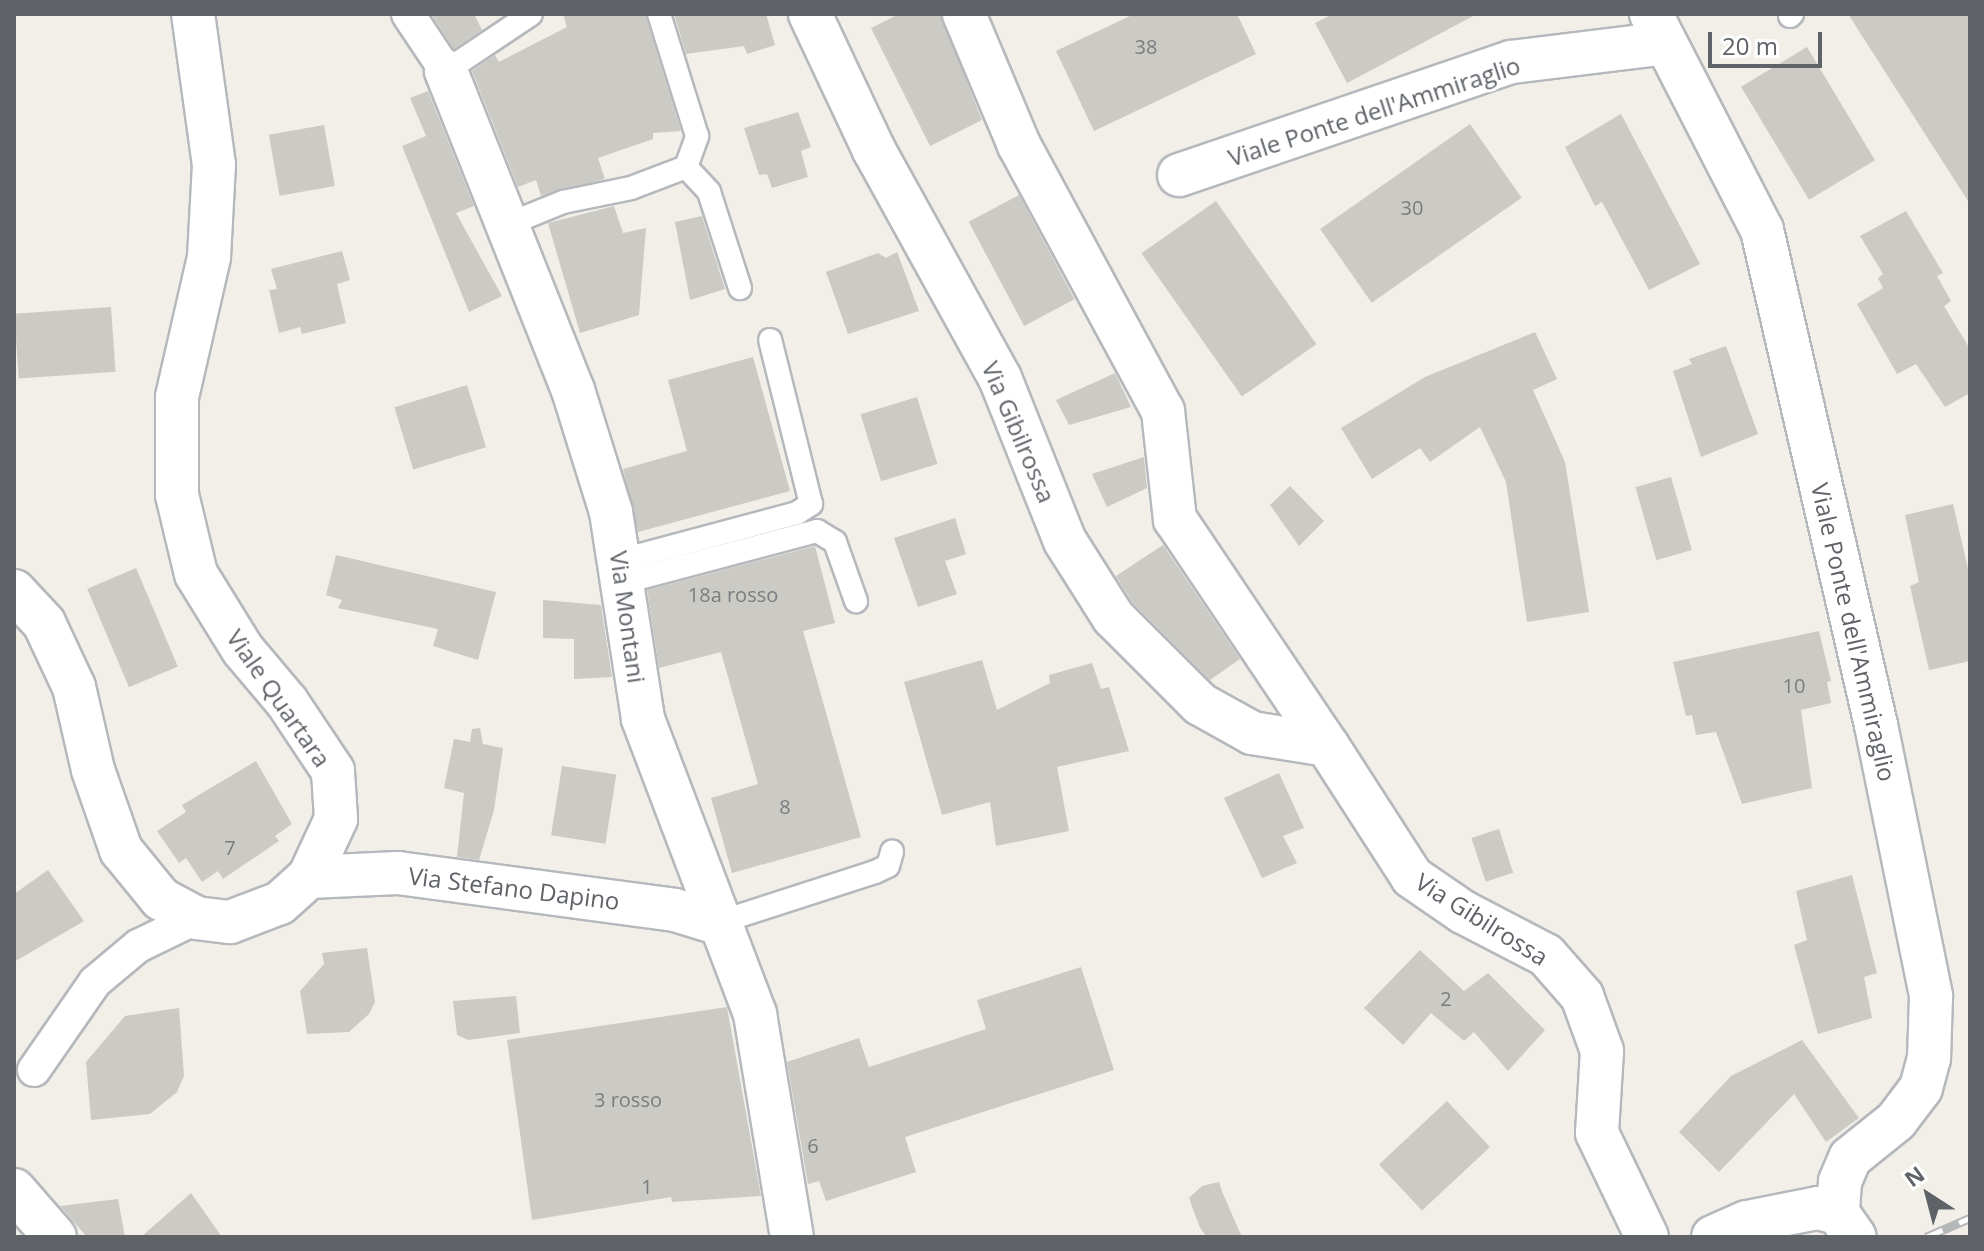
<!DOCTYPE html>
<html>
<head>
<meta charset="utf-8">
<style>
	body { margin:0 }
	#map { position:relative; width:1984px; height:1251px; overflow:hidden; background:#f1efe8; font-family:"Open Sans",sans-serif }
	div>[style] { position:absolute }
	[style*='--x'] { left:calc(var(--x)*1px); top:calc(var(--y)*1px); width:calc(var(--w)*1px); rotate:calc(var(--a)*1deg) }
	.building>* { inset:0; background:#cccac5; transform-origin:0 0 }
	.roads { filter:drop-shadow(2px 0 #b5b8bc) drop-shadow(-2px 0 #b5b8bc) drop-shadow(0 2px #b5b8bc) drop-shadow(0 -2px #b5b8bc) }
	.service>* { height:22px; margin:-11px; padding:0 11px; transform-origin:11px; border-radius:11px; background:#fff }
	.pedestrian>* { height:32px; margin:-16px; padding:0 16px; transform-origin:16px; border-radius:16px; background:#fff }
	.minor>* { height:42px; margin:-21px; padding:0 21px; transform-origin:21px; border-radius:21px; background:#fff }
	.rail>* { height:9px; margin-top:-4.5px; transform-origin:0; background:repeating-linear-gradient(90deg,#fff 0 18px,#b6b7b8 0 36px); box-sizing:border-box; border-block:2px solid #b6b7b8 }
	span { translate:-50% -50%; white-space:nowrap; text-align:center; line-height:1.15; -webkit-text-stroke:6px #fff; paint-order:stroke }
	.number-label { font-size:20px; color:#7a7d7f }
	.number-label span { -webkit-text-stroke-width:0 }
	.street-label { font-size:24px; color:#5f6368 }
	.frame { position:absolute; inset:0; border:16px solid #5f6368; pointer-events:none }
	.north { position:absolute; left:1888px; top:1155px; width:80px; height:80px; -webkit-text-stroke:6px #fff; paint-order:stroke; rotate:324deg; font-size:22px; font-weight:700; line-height:32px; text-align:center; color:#5f6368 }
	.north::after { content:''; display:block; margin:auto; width:28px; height:36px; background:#5f6368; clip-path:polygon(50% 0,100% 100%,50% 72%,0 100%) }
	.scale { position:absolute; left:1708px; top:32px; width:114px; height:36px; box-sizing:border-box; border:4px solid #5f6368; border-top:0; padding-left:10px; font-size:24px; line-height:28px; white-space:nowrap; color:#5f6368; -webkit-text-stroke:6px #fff; paint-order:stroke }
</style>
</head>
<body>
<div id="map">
	<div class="building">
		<i style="clip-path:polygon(431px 14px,474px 14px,482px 30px,454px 49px)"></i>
		<i style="clip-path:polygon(563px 14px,645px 14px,681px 131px,653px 133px,653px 139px,598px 158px,605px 179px,541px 196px,536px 180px,518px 187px,472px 71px,495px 55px,499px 62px,567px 27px)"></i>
		<i style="clip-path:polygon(674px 14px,766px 14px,775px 45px,747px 54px,744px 46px,686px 54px)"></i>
		<i style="clip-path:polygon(899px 14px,940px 14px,982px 120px,930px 146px,871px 28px)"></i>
		<i style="clip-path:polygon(1134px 14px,1237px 14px,1256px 54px,1094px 131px,1056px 51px)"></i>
		<i style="clip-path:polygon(1333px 14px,1477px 14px,1347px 83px,1315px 23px)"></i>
		<i style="clip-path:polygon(1848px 14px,1970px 14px,1970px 204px,1943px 162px)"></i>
		<i style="left:1807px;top:47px;width:132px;height:77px;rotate:59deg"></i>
		<i style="clip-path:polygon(428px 91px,474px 206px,456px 213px,502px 296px,469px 312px,402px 146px,426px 136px,410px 98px)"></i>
		<i style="clip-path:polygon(798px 112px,811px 147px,801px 151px,808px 177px,772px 188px,767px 174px,759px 175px,744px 128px)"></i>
		<i style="clip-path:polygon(1621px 114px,1700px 264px,1649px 290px,1602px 202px,1595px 206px,1565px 147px)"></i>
		<i style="left:1470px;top:124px;width:90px;height:183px;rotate:55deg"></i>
		<i style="left:324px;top:125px;width:62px;height:56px;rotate:80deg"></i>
		<i style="left:1019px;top:195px;width:118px;height:57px;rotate:62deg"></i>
		<i style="left:1216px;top:201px;width:175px;height:91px;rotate:55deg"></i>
		<i style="clip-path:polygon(614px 206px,623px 233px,646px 228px,639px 315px,580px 333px,548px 223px)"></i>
		<i style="clip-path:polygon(1906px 211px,1943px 273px,1937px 276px,1951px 301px,1944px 306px,1970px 349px,1970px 393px,1945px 407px,1916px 364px,1897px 374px,1857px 304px,1883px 288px,1878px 278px,1883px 274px,1860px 236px)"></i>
		<i style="clip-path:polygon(702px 216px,725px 289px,690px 300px,675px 222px)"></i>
		<i style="clip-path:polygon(342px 251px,350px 280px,337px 284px,346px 323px,302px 334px,300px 327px,279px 333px,269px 290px,277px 289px,271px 269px)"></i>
		<i style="clip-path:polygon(897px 252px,919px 311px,848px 334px,826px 272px,878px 253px,886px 258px)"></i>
		<i style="left:111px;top:307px;width:65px;height:97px;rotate:86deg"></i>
		<i style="clip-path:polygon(1535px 332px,1557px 379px,1533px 390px,1565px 462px,1589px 612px,1527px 622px,1506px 482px,1480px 427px,1430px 462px,1420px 448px,1372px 479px,1341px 428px,1425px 377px)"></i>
		<i style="clip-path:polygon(1726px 346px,1758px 434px,1701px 457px,1673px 371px,1692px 364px,1689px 359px)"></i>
		<i style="clip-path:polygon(753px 357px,790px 491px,638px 532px,623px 469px,687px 451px,668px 380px)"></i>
		<i style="clip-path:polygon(1115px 373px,1131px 407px,1069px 425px,1056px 400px)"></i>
		<i style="left:467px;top:385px;width:65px;height:76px;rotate:73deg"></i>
		<i style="left:917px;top:397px;width:70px;height:59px;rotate:73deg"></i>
		<i style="clip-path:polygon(1144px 457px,1147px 488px,1107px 507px,1092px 474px)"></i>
		<i style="left:1671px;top:477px;width:76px;height:37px;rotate:74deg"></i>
		<i style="clip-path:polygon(1290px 486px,1324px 521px,1299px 546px,1270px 505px)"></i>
		<i style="clip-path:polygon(1953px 504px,1970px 577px,1970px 661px,1929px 670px,1910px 586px,1919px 582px,1905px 515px)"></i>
		<i style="clip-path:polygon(955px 518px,966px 554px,945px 561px,957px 594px,918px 607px,894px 538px)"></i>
		<i style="clip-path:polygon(1163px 545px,1240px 659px,1210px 680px,1132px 602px,1116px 576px)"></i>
		<i style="clip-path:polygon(815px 546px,835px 623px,803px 631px,861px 837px,732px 873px,711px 798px,758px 784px,721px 652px,659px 668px,647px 590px)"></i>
		<i style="clip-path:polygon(336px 555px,496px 592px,478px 660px,433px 646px,438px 629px,338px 608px,342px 600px,326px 595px)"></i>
		<i style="left:136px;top:568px;width:107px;height:53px;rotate:67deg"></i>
		<i style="clip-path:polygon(543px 600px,601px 605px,612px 677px,574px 679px,574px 639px,543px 638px)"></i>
		<i style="clip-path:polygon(1819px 631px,1831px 681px,1827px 682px,1831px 703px,1801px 710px,1812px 788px,1742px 804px,1716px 732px,1696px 735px,1692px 715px,1686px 716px,1673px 662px)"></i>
		<i style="clip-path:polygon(982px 660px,997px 710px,1050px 683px,1049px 675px,1092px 663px,1101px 689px,1109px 687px,1129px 751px,1057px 767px,1069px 831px,996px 846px,990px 802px,942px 815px,904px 682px)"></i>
		<i style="clip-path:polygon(480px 728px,483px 744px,503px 748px,494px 810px,479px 860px,457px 857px,464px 793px,444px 788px,454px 739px,470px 742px,472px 729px)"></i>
		<i style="clip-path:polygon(256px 761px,292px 824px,275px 836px,279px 841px,223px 879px,218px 871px,202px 882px,186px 858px,179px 863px,157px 831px,186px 812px,182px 805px)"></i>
		<i style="left:562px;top:766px;width:55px;height:70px;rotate:9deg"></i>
		<i style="clip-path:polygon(1279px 773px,1304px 828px,1283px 836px,1297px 863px,1262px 878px,1224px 798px)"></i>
		<i style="left:1499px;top:829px;width:46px;height:29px;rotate:72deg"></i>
		<i style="clip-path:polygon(48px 870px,84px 921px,14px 962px,14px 894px)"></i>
		<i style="clip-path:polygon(1852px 875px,1877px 973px,1864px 977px,1872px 1018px,1818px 1034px,1794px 945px,1807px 940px,1796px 891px)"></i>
		<i style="clip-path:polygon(367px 948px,375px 1002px,369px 1014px,349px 1032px,307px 1034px,300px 991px,324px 964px,322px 953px)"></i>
		<i style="clip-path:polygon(1420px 950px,1464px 991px,1488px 973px,1545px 1030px,1508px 1071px,1474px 1032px,1464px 1041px,1431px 1013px,1403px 1045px,1364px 1008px)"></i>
		<i style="clip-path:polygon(1081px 967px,1114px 1070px,905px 1137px,916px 1172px,826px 1201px,819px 1181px,808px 1184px,787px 1062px,859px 1038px,869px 1067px,986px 1029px,977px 1000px)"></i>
		<i style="clip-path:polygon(516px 996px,520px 1033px,468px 1040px,457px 1035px,453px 1001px)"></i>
		<i style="clip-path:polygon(727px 1007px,761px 1196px,672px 1202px,671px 1197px,532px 1220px,507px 1040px)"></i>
		<i style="clip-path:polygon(179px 1008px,184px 1076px,177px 1092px,150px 1114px,91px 1120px,86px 1062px,125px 1016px)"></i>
		<i style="clip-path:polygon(1802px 1040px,1859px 1118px,1826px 1142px,1794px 1094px,1719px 1172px,1679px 1132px,1731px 1076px)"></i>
		<i style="left:1447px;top:1101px;width:63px;height:93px;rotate:47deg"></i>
		<i style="clip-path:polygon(1219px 1182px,1223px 1194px,1242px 1237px,1207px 1237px,1200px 1228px,1189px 1198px,1202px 1186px)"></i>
		<i style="clip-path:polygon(191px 1193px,222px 1237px,141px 1237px)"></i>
		<i style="clip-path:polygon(118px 1199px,125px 1237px,87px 1237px,60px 1206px)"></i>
	</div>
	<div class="roads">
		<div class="service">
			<i style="--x:1790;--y:16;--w:3;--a:-45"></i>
			<i style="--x:446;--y:71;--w:102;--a:-33.8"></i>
			<i style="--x:686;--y:167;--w:34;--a:47"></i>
			<i style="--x:709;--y:192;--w:101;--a:72.1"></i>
			<i style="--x:509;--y:224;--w:58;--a:-22.2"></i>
			<i style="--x:563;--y:202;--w:69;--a:-11.6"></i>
			<i style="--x:631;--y:188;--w:59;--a:-20.9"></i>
			<i style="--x:686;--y:167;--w:33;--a:-70"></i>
			<i style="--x:697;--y:136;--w:128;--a:-107.3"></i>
			<i style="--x:622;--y:560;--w:181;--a:-15"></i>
			<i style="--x:797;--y:513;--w:17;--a:-33"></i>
			<i style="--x:811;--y:504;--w:169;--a:-104"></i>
			<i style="--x:624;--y:582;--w:200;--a:-14.8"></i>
			<i style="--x:817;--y:531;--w:21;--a:31"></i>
			<i style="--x:835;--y:542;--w:63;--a:70.4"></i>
			<i style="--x:717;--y:923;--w:166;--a:-17.9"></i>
			<i style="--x:875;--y:872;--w:14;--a:-25"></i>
			<i style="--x:888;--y:866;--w:15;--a:-74"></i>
		</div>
		<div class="pedestrian">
			<i style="--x:408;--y:14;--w:69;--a:56.3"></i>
			<i style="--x:34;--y:1070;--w:107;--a:-55.3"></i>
			<i style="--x:95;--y:982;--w:56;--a:-39.9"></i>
			<i style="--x:138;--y:946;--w:64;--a:-25.8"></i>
		</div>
		<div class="minor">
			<i style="--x:810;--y:14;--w:150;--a:64.8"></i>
			<i style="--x:874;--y:150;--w:260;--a:61.1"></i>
			<i style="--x:1000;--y:378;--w:175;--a:68.3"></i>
			<i style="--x:1065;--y:541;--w:90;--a:57.7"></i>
			<i style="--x:1113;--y:617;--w:123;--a:45"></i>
			<i style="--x:1200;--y:704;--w:60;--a:29.1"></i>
			<i style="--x:1252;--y:733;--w:76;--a:9.1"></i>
			<i style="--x:1327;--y:745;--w:157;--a:57.2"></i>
			<i style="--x:1412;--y:877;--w:62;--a:34.5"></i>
			<i style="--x:1463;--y:912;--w:93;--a:27.4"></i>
			<i style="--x:1546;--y:955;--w:55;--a:48.7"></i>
			<i style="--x:1582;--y:996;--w:59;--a:70"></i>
			<i style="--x:1602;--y:1051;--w:82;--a:93.5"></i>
			<i style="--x:1597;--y:1133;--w:115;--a:64.3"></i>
			<i style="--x:964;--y:14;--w:142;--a:67.2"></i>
			<i style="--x:1019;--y:145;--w:302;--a:61.6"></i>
			<i style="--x:1163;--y:411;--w:109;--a:83.7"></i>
			<i style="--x:1175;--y:519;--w:272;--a:56.1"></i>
			<i style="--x:1651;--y:14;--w:243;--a:62.8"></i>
			<i style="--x:1762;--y:230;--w:508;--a:77.03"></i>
			<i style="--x:1876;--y:725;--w:277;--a:78.5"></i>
			<i style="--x:1931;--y:996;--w:62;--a:91.8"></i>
			<i style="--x:1929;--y:1058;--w:31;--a:105"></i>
			<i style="--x:1921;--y:1088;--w:41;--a:127.1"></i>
			<i style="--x:1896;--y:1121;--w:59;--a:141.2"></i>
			<i style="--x:1850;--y:1158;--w:26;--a:113"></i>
			<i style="--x:1840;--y:1182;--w:31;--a:94"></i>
			<i style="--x:446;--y:71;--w:343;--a:68.3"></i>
			<i style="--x:573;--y:390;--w:128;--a:72.7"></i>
			<i style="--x:611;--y:512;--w:209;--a:81.2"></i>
			<i style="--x:643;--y:719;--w:316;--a:69.2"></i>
			<i style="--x:755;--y:1014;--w:226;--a:80.6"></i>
			<i style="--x:1179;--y:175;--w:351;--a:-18.8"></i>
			<i style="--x:1511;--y:62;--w:155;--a:-7"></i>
			<i style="--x:14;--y:591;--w:44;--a:46.8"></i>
			<i style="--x:44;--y:623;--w:71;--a:64.9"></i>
			<i style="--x:74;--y:687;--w:85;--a:77.1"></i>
			<i style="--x:93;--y:770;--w:85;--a:70.7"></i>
			<i style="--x:121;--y:850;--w:63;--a:50.8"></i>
			<i style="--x:161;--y:899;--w:40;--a:28"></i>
			<i style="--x:196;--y:918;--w:34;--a:7"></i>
			<i style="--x:230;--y:922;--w:53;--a:-20.8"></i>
			<i style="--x:280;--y:903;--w:39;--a:-42"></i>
			<i style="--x:309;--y:877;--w:64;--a:-65"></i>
			<i style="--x:336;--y:819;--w:48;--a:-93.6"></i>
			<i style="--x:333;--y:771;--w:83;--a:-123.7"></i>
			<i style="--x:287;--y:702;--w:68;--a:-130.2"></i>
			<i style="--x:243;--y:650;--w:89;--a:-121.7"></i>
			<i style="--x:196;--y:574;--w:81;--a:-103.5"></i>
			<i style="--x:177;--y:495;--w:98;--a:-90"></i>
			<i style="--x:177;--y:397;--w:144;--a:-77.1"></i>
			<i style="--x:209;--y:257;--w:92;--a:-86.9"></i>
			<i style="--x:214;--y:165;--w:152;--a:-97.9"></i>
			<i style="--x:309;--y:877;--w:89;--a:-2.6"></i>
			<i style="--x:398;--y:873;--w:279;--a:7.6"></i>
			<i style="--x:675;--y:910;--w:44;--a:17.2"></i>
			<i style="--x:14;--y:1190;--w:62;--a:48.9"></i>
			<i style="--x:1713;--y:1237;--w:37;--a:-24"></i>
			<i style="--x:1747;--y:1222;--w:72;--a:-11.2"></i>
			<i style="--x:1818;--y:1208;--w:21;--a:14"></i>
			<i style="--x:1838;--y:1213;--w:29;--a:55"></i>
		</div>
	</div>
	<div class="rail">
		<i style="--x:1926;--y:1237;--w:48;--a:-23.4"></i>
	</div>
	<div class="number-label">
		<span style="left:1146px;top:46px">38</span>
		<span style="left:1412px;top:207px">30</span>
		<span style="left:733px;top:594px">18a rosso</span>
		<span style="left:1794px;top:685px">10</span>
		<span style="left:785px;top:806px">8</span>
		<span style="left:230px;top:847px">7</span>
		<span style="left:1446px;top:998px">2</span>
		<span style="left:628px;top:1099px">3 rosso</span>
		<span style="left:813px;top:1145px">6</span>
		<span style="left:647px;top:1186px">1</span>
	</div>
	<div class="street-label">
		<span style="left:1374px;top:111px;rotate:-18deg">Viale Ponte dell'Ammiraglio</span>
		<span style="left:1019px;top:432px;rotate:67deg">Via Gibilrossa</span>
		<span style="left:628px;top:617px;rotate:82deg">Via Montani</span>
		<span style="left:1854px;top:632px;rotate:77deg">Viale Ponte dell'Ammiraglio</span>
		<span style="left:279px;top:698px;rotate:55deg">Viale Quartara</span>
		<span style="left:514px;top:888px;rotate:7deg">Via Stefano Dapino</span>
		<span style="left:1482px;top:919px;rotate:32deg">Via Gibilrossa</span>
	</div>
	<div class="frame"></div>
	<div class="north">N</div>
	<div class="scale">20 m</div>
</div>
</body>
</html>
